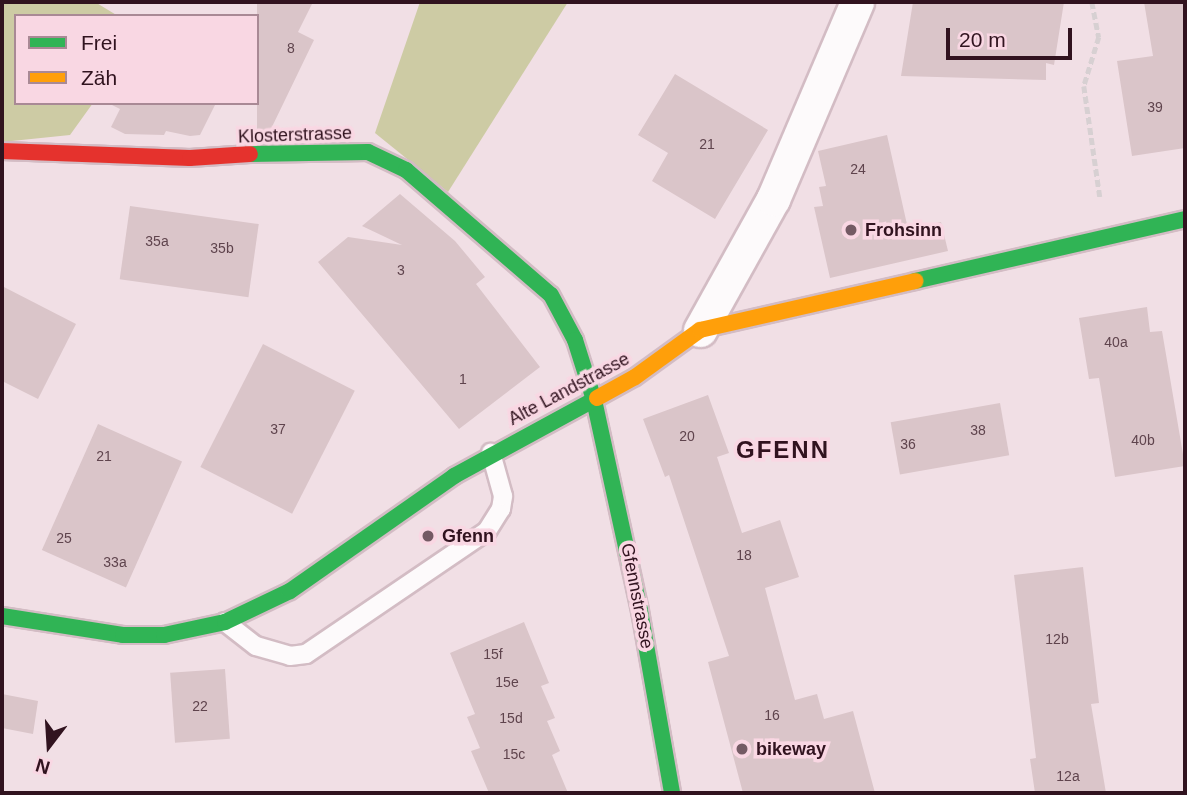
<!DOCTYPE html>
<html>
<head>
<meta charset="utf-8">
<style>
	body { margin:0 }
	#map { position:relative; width:1187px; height:795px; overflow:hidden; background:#f1dfe5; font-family:Helvetica,sans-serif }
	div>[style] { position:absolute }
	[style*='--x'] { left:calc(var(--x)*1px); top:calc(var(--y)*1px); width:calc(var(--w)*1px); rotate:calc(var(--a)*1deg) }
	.green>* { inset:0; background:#cdcba4 }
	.building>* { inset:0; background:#dac5c9; transform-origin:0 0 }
	.path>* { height:4.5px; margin-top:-2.25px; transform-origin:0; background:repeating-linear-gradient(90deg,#d7d0d2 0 7px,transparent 0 10.5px) }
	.roads { filter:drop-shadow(2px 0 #d3bcc4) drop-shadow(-2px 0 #d3bcc4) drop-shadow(0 2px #d3bcc4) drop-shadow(0 -2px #d3bcc4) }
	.lane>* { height:18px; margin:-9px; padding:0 9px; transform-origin:9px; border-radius:9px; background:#fdfafb }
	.street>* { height:33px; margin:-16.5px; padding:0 16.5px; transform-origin:16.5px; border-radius:16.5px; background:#fdfafb }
	.fast>* { height:16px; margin:-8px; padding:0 8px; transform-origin:8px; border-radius:8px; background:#30b455 }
	.slow>* { height:16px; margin:-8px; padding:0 8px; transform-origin:8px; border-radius:8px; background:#ff9f0a }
	.jam>* { height:16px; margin:-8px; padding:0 8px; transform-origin:8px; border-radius:8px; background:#e5322d }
	.dots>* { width:19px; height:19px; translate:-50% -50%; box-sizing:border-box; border:4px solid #f9d7e3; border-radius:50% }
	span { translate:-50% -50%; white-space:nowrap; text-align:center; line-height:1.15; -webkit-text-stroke:7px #f9d7e3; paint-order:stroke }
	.number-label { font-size:14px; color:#5f444d }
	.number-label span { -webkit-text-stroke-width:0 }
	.street-label { font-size:18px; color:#31131f }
	.poi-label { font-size:18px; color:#31131f; font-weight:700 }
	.left { translate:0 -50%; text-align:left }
	.district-label { font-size:24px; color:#31131f; font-weight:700; letter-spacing:2px }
	.frame { position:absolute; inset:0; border:4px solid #31131f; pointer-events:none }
	.legend { position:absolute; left:14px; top:14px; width:245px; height:91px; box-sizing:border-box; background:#f9d7e3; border:2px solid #a98995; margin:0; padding:9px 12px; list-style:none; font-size:21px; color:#31131f }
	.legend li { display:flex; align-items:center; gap:14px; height:35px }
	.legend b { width:35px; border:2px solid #a98995 }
	.north { position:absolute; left:14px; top:711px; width:70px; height:70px; -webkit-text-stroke:5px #f9d7e3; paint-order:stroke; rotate:197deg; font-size:19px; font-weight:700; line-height:28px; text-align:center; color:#31131f }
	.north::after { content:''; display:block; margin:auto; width:24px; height:32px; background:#31131f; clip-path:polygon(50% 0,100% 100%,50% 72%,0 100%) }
	.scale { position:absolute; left:946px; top:28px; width:126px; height:32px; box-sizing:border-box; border:4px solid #31131f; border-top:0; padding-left:9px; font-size:21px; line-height:24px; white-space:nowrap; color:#31131f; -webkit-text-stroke:5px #f9d7e3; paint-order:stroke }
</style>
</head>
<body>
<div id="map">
	<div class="green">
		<i style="clip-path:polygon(2px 2px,95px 2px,118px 16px,16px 16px,16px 103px,93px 103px,70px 135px,2px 142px)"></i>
		<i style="clip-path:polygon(420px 2px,568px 2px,448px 192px,375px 133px)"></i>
	</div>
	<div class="building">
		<i style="clip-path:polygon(257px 2px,313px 2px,298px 32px,314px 40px,270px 131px,257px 132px)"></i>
		<i style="clip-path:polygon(913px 2px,1064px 2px,1054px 65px,1046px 63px,1046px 80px,901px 76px)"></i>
		<i style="clip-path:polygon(1144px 2px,1185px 2px,1185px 148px,1132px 156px,1117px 61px,1153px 56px)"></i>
		<i style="clip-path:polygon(675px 74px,768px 130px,715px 219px,652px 181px,668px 153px,638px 135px)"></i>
		<i style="clip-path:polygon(108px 103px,216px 103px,200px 135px,190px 136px,166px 131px,164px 135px,125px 134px,111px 127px,120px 109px)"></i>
		<i style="clip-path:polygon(887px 135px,908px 229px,941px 222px,948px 251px,830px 278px,814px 207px,823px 206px,819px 187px,826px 186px,818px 151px)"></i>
		<i style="clip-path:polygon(400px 194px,455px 241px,485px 277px,476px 284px,540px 367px,459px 429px,318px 262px,348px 237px,402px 245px,362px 226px)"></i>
		<i style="left:130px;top:206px;width:130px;height:74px;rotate:8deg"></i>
		<i style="clip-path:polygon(2px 286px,76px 324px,38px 399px,2px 381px)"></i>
		<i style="clip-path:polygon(1147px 307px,1150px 332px,1162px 331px,1185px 466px,1115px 477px,1099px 378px,1089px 379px,1079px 318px)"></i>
		<i style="left:263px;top:344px;width:103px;height:138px;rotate:27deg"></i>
		<i style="clip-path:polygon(708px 395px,729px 453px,717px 457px,742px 533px,780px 520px,799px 577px,765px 588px,795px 700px,817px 694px,824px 719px,853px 711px,875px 793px,743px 793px,708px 662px,729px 656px,669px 475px,665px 477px,643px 419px)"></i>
		<i style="left:1000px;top:403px;width:53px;height:111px;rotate:80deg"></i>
		<i style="left:98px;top:424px;width:92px;height:138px;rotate:24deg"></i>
		<i style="clip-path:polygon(1083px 567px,1099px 703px,1091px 704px,1106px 793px,1035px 793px,1030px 759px,1036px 758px,1014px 575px)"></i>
		<i style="clip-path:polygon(524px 622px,549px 683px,541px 686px,555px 718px,547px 721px,560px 751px,552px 755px,568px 793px,489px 793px,471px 751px,480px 748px,467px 717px,475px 714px,450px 653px)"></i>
		<i style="left:225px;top:669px;width:70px;height:55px;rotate:86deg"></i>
		<i style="clip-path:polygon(2px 694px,38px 701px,33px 734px,2px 728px)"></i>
	</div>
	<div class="path">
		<i style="--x:1092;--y:2;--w:36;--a:79"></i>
		<i style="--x:1099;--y:37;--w:51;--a:107"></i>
		<i style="--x:1084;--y:86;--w:112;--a:81.8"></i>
	</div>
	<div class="roads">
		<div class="lane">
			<i style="--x:225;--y:622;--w:39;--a:38"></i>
			<i style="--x:256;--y:646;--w:35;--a:16"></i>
			<i style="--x:290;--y:656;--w:16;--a:-7"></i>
			<i style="--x:306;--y:654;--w:219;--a:-34.2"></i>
			<i style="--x:487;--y:531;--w:26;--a:-58"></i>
			<i style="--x:501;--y:509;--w:13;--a:-81"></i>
			<i style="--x:503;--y:496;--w:45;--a:-105.6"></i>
		</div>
		<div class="street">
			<i style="--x:700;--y:330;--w:150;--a:-60.9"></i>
			<i style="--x:773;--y:199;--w:214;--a:-66.9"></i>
		</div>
		<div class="fast">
			<i style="--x:250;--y:154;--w:118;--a:-1"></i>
			<i style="--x:368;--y:152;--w:42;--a:25.3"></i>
			<i style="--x:406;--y:170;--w:191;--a:40.8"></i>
			<i style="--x:551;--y:295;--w:51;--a:61.9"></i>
			<i style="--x:575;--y:340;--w:63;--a:72.4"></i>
			<i style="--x:594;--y:400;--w:216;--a:77.7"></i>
			<i style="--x:640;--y:611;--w:185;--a:80"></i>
			<i style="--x:915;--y:281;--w:277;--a:-12.9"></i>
			<i style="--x:2;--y:616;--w:122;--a:8.9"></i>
			<i style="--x:123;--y:635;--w:41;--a:0"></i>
			<i style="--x:164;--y:635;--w:62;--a:-12"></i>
			<i style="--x:225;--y:622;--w:72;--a:-25.5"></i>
			<i style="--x:290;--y:591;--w:200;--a:-35"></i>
			<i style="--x:454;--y:476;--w:163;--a:-28.6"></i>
		</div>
		<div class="slow">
			<i style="--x:597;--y:398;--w:43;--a:-28.9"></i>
			<i style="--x:635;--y:377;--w:80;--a:-35.9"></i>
			<i style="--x:700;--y:330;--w:221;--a:-12.8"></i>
		</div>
		<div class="jam">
			<i style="--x:2;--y:151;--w:188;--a:2.1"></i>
			<i style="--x:190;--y:158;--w:60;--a:-3.8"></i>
		</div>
	</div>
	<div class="dots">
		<i style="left:851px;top:230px;background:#745a64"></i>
		<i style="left:428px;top:536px;background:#745a64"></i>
		<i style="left:742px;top:749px;background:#745a64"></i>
	</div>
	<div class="number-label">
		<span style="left:291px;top:48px">8</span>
		<span style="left:1155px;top:107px">39</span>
		<span style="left:707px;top:144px">21</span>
		<span style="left:858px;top:169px">24</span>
		<span style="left:157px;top:241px">35a</span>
		<span style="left:222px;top:248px">35b</span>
		<span style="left:401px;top:270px">3</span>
		<span style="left:1116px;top:342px">40a</span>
		<span style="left:463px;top:379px">1</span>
		<span style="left:278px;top:429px">37</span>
		<span style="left:978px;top:430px">38</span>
		<span style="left:687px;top:436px">20</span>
		<span style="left:1143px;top:440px">40b</span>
		<span style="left:908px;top:444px">36</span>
		<span style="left:104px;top:456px">21</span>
		<span style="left:64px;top:538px">25</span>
		<span style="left:744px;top:555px">18</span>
		<span style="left:115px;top:562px">33a</span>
		<span style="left:1057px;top:639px">12b</span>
		<span style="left:493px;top:654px">15f</span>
		<span style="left:507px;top:682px">15e</span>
		<span style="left:200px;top:706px">22</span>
		<span style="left:772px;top:715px">16</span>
		<span style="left:511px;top:718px">15d</span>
		<span style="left:514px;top:754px">15c</span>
		<span style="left:1068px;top:776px">12a</span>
	</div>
	<div class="street-label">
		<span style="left:295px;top:135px;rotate:-2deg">Klosterstrasse</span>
		<span style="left:569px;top:389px;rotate:-28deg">Alte Landstrasse</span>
		<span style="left:637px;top:596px;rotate:79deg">Gfennstrasse</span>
	</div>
	<div class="poi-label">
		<span class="left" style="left:865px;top:230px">Frohsinn</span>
		<span class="left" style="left:442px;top:536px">Gfenn</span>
		<span class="left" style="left:756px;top:749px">bikeway</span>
	</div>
	<div class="district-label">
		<span style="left:783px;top:450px">GFENN</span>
	</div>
	<div class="frame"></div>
	<ul class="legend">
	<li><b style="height:9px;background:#30b455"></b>Frei</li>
	<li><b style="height:9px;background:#ff9f0a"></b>Zäh</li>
	</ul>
	<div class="north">N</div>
	<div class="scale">20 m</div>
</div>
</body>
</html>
